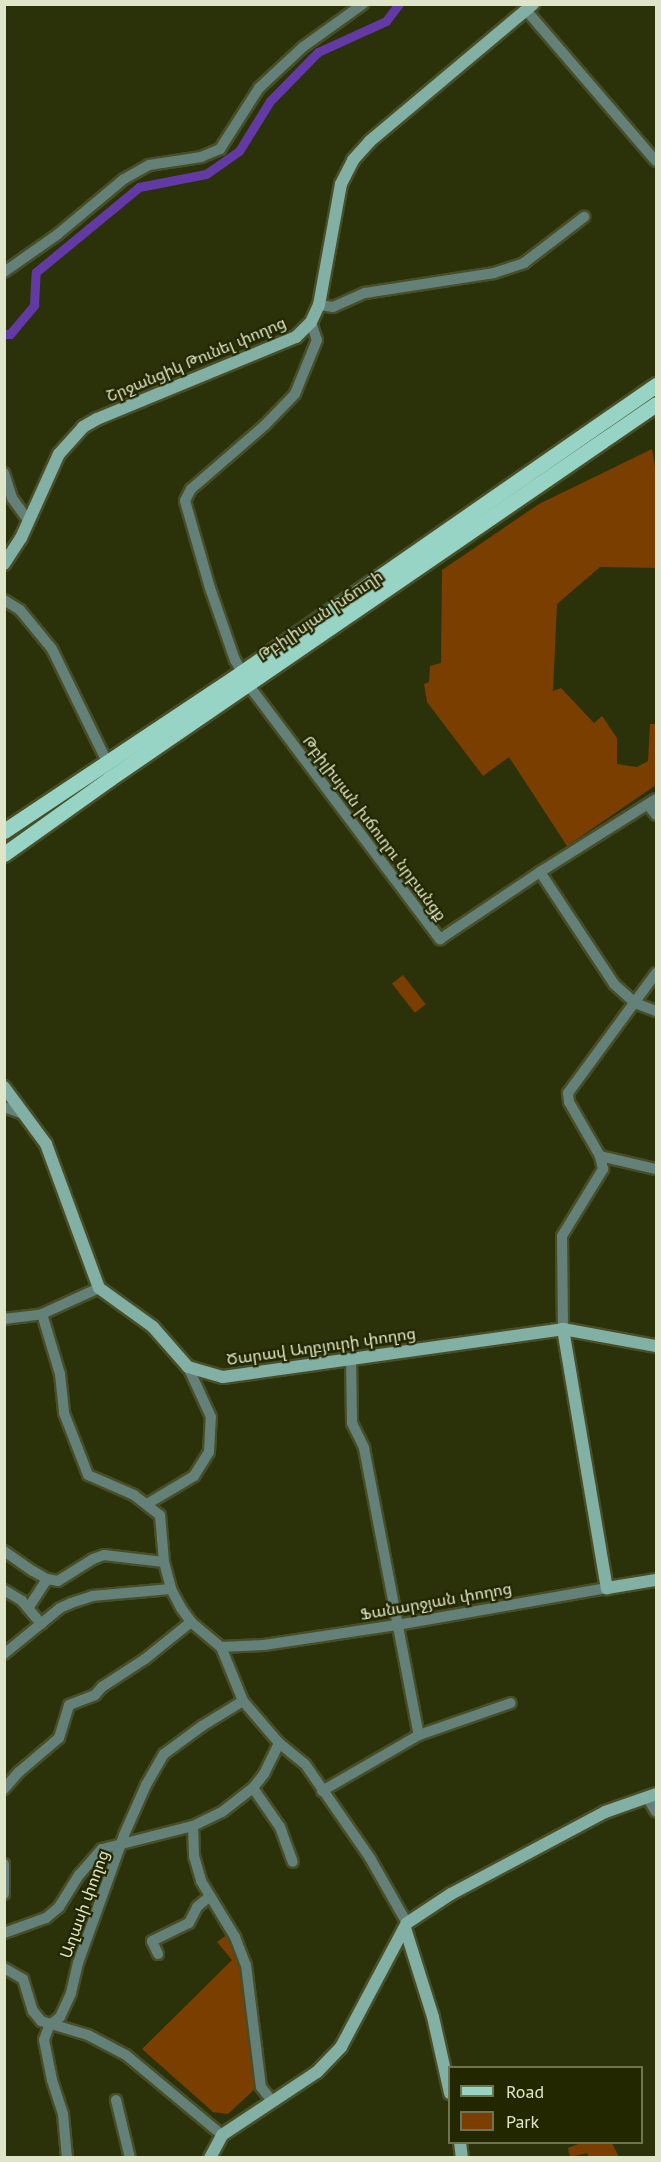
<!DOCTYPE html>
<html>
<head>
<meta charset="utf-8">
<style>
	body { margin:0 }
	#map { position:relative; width:661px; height:2162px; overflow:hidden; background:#2b3108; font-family:"PT Sans","Noto Sans Armenian",sans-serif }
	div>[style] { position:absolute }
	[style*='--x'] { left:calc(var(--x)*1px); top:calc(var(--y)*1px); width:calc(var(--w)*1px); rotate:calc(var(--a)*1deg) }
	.green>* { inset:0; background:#793e00; transform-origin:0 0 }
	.canal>* { height:9px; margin:-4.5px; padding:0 4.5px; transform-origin:4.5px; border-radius:4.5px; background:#6339a5 }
	.roads { filter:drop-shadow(2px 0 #484e27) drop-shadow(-2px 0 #484e27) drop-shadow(0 2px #484e27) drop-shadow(0 -2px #484e27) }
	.street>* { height:10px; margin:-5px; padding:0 5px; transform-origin:5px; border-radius:5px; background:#648179 }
	.secondary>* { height:12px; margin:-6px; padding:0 6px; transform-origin:6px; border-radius:6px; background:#82b0a4 }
	.primary>* { height:15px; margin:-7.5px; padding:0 7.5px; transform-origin:7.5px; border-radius:7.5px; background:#98d4c5 }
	span { translate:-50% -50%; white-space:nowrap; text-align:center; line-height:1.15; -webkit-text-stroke:4.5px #222700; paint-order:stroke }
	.street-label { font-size:16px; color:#dfe5c9 }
	.frame { position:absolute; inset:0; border:6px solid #dfe5c9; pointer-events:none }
	.legend { position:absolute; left:448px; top:2066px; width:195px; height:78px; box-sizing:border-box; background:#222700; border:2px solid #6e7350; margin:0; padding:8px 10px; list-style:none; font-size:18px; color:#dfe5c9 }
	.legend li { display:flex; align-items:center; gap:12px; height:30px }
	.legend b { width:30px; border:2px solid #6e7350 }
</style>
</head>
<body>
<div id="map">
	<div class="green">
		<i style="clip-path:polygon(652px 449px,656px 472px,656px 568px,600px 567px,557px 604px,553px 691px,561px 688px,594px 723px,602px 716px,617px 738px,617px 764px,637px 767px,648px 761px,650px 724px,656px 724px,656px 785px,567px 846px,509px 757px,483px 776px,427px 702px,424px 684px,429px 682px,430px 666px,441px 663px,442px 570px,539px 504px)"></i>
		<i style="left:403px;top:975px;width:37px;height:14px;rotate:52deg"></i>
		<i style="clip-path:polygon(225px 1936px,235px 1947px,242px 1962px,256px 2088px,228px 2114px,213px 2112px,142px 2049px,232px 1960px,217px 1942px)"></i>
		<i style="clip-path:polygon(583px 2142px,612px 2143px,619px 2157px,589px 2157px,587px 2153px,570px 2157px,568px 2148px)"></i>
	</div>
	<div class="canal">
		<i style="--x:4;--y:334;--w:6;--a:0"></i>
		<i style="--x:10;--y:334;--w:38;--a:-50"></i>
		<i style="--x:34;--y:305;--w:33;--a:-87"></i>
		<i style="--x:36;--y:272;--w:134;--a:-39.5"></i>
		<i style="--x:139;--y:187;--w:68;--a:-11"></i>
		<i style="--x:206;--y:174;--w:40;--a:-34.9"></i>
		<i style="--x:239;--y:151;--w:59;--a:-58.2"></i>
		<i style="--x:270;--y:101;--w:69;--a:-45.6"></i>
		<i style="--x:318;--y:52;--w:75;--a:-24.5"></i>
		<i style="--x:386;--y:21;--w:21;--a:-53"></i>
	</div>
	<div class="roads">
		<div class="street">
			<i style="--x:526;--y:10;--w:199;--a:49.3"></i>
			<i style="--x:4;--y:272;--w:66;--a:-35.1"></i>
			<i style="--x:58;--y:234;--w:86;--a:-39.8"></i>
			<i style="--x:124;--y:179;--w:29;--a:-29"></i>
			<i style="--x:149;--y:165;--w:53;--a:-8.7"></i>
			<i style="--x:201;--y:157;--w:21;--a:-23"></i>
			<i style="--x:220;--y:149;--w:72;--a:-57.4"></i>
			<i style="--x:259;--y:88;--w:60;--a:-43"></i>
			<i style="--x:303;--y:47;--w:74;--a:-35.6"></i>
			<i style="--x:319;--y:305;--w:14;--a:8"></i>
			<i style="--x:333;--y:307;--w:35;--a:-24"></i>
			<i style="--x:365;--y:293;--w:131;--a:-8.8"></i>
			<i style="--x:494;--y:273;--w:32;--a:-18"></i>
			<i style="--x:524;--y:263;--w:76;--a:-37.5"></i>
			<i style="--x:311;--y:322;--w:19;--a:72"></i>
			<i style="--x:317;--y:340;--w:58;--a:112.2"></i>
			<i style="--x:295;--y:394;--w:43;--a:134.1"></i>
			<i style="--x:265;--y:425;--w:98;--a:139.1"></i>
			<i style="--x:191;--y:489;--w:13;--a:117"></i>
			<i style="--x:185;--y:501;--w:91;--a:74"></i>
			<i style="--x:210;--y:588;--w:76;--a:70.9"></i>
			<i style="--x:235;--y:660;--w:36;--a:60"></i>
			<i style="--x:253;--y:691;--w:311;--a:53"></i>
			<i style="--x:440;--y:939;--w:120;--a:-33.8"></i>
			<i style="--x:540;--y:872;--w:137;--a:-32.2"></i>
			<i style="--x:4;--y:473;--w:26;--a:72"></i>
			<i style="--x:12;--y:498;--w:27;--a:54"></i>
			<i style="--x:4;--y:600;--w:19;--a:32"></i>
			<i style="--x:20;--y:610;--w:50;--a:50.6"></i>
			<i style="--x:52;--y:649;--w:126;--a:64"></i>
			<i style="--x:648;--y:805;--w:13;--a:51"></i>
			<i style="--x:540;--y:872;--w:134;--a:56.5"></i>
			<i style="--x:614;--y:984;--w:28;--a:42"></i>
			<i style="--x:635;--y:1003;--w:22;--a:21"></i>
			<i style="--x:4;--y:1107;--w:23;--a:20"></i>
			<i style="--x:600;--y:1156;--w:57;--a:13.1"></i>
			<i style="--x:42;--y:1314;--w:63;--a:73.3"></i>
			<i style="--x:60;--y:1374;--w:39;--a:84"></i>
			<i style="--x:64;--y:1413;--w:66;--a:68.8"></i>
			<i style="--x:88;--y:1475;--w:50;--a:23.5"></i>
			<i style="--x:134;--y:1495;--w:33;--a:38"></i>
			<i style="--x:160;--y:1515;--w:47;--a:85.1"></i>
			<i style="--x:164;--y:1562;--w:28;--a:75"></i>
			<i style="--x:171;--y:1589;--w:21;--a:62"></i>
			<i style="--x:181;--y:1608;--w:17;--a:54"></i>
			<i style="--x:191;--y:1622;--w:39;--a:40"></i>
			<i style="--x:221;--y:1647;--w:58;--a:67.8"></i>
			<i style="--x:243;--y:1701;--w:55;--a:49.4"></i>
			<i style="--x:279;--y:1743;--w:33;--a:39"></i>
			<i style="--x:305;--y:1764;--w:114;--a:55.3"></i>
			<i style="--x:370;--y:1858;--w:75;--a:60.4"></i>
			<i style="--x:4;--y:1319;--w:38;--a:-7"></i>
			<i style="--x:42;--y:1314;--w:63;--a:-24.5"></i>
			<i style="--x:563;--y:1329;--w:93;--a:-90.6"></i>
			<i style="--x:562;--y:1236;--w:79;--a:-58.5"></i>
			<i style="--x:603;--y:1169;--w:13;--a:-103"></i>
			<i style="--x:600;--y:1156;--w:62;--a:-119.9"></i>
			<i style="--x:569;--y:1102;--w:9;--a:-96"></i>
			<i style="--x:568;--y:1093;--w:149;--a:-53.7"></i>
			<i style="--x:351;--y:1358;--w:65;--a:89.1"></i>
			<i style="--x:352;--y:1423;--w:28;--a:64"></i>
			<i style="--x:364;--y:1448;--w:292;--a:79.2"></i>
			<i style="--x:147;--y:1504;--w:55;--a:-30.8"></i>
			<i style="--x:194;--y:1476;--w:28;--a:-58"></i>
			<i style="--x:209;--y:1452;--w:35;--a:-87"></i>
			<i style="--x:211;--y:1417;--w:55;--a:-114.7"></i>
			<i style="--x:4;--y:1551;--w:35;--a:35"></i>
			<i style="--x:33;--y:1571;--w:16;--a:30"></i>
			<i style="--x:47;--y:1579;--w:11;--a:10"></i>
			<i style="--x:58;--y:1581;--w:41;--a:-32.2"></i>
			<i style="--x:93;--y:1559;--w:12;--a:-20"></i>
			<i style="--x:104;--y:1555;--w:60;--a:6.7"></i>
			<i style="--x:4;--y:1590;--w:21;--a:31"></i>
			<i style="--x:22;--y:1601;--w:30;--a:50"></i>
			<i style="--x:29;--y:1607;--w:33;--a:-57"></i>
			<i style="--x:221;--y:1647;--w:43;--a:-2.7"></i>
			<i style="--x:264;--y:1645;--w:134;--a:-8.6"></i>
			<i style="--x:397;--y:1625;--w:213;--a:-10"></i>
			<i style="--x:4;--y:1654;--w:72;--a:-39.4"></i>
			<i style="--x:60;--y:1608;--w:12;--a:-24"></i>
			<i style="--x:71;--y:1603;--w:22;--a:-18"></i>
			<i style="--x:92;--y:1596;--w:79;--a:-5.1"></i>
			<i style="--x:253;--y:1788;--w:47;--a:55.3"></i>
			<i style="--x:280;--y:1827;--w:37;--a:70"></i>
			<i style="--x:4;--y:1789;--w:23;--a:-49"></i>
			<i style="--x:19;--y:1772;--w:52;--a:-40.4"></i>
			<i style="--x:59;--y:1738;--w:34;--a:-73"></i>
			<i style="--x:69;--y:1705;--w:28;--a:-21"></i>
			<i style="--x:95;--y:1695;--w:11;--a:-49"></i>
			<i style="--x:102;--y:1687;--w:51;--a:-33.1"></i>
			<i style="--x:145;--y:1659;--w:59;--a:-38.8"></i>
			<i style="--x:322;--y:1791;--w:112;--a:-30"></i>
			<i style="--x:419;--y:1735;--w:97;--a:-19.2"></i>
			<i style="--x:647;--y:1797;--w:17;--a:59"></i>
			<i style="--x:193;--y:1826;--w:30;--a:88"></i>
			<i style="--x:194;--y:1856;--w:26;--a:74"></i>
			<i style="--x:201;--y:1881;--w:66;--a:58.7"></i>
			<i style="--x:235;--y:1937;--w:30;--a:69"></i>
			<i style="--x:246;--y:1965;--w:123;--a:83"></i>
			<i style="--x:261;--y:2087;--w:18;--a:52"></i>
			<i style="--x:4;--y:1864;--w:30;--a:90"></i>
			<i style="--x:4;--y:1933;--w:45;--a:-19.7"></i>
			<i style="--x:46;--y:1918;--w:17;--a:-40"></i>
			<i style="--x:59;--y:1907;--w:39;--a:-58"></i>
			<i style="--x:80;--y:1874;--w:33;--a:-49"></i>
			<i style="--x:102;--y:1849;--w:94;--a:-14.2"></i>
			<i style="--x:193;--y:1826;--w:32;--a:-26"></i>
			<i style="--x:222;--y:1812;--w:39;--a:-38"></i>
			<i style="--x:253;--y:1788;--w:18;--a:-52"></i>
			<i style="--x:264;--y:1774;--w:34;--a:-64"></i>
			<i style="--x:158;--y:1954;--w:14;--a:-115"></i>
			<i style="--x:152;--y:1941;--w:41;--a:-25.9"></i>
			<i style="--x:189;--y:1923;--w:18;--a:-63"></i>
			<i style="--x:197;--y:1907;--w:16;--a:-40"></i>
			<i style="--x:4;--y:1968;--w:22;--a:30"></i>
			<i style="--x:23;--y:1979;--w:34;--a:73"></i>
			<i style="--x:33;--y:2011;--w:13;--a:51"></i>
			<i style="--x:41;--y:2021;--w:49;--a:16.6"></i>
			<i style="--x:88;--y:2035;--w:43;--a:27.8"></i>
			<i style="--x:126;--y:2055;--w:125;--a:39.8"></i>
			<i style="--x:116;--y:2100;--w:60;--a:76.4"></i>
			<i style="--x:67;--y:2158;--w:44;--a:-95.2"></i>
			<i style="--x:63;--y:2114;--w:36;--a:-108"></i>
			<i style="--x:52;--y:2080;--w:41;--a:-101.3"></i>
			<i style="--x:44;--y:2040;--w:15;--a:-70"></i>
			<i style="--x:49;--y:2026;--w:14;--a:-39"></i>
			<i style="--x:60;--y:2017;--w:26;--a:-65"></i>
			<i style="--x:71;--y:1993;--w:31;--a:-77"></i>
			<i style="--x:78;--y:1963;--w:136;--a:-70.2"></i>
			<i style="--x:124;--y:1835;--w:55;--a:-66.3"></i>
			<i style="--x:146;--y:1785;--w:36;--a:-60"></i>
			<i style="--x:164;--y:1754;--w:47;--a:-36.4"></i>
			<i style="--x:202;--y:1726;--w:48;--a:-31.4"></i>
		</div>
		<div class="secondary">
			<i style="--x:4;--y:564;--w:31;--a:-57"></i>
			<i style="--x:21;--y:538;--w:92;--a:-65.7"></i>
			<i style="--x:59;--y:454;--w:36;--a:-48"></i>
			<i style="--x:83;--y:427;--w:16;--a:-30"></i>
			<i style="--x:97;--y:419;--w:215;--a:-22.4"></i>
			<i style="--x:296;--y:337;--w:21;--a:-45"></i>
			<i style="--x:311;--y:322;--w:19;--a:-65"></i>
			<i style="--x:319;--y:305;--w:123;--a:-79.7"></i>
			<i style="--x:341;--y:184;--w:27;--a:-63"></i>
			<i style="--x:353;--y:160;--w:25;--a:-48"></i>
			<i style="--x:370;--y:141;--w:213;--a:-40"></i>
			<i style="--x:4;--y:1087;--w:71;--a:53.6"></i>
			<i style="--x:46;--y:1144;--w:153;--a:69.8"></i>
			<i style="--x:99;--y:1288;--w:67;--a:35.8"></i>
			<i style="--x:153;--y:1327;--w:53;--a:48.8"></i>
			<i style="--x:188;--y:1367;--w:36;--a:16"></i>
			<i style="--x:223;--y:1377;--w:343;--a:-8"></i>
			<i style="--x:563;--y:1329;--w:95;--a:10.4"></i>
			<i style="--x:563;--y:1329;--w:263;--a:80.4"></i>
			<i style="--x:607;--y:1588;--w:50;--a:-9.3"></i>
			<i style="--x:405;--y:1928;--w:93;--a:72.5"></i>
			<i style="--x:433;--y:2017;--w:78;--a:77.4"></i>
			<i style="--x:460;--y:2142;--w:16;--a:83"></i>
			<i style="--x:210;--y:2158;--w:26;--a:-62"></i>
			<i style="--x:222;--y:2135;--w:114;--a:-33.6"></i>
			<i style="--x:317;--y:2072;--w:35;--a:-46"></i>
			<i style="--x:341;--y:2047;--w:140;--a:-62"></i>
			<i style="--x:407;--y:1923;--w:53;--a:-33.4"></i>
			<i style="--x:451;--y:1894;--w:174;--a:-28"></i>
			<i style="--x:605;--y:1812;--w:54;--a:-19.4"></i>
		</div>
		<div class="primary">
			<i style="--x:4;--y:831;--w:285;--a:-33.7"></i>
			<i style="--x:241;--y:673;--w:505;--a:-34.76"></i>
			<i style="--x:4;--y:854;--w:129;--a:-35.5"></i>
			<i style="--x:109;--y:779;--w:663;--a:-34.43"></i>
		</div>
	</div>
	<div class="street-label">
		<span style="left:196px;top:359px;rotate:-23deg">Շրջանցիկ Թունել փողոց</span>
		<span style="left:320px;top:615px;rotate:-34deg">Թբիլիսյան խճուղի</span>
		<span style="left:375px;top:828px;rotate:53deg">Թբիլիսյան խճուղու նրբանցք</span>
		<span style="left:321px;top:1346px;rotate:-8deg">Ծարավ Աղբյուրի փողոց</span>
		<span style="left:436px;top:1601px;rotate:-10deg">Ֆանարջյան փողոց</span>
		<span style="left:84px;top:1904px;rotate:-70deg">Աղասի փողոց</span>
	</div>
	<div class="frame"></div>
	<ul class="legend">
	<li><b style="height:8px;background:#98d4c5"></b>Road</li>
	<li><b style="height:16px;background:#793e00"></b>Park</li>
	</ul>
</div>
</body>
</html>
